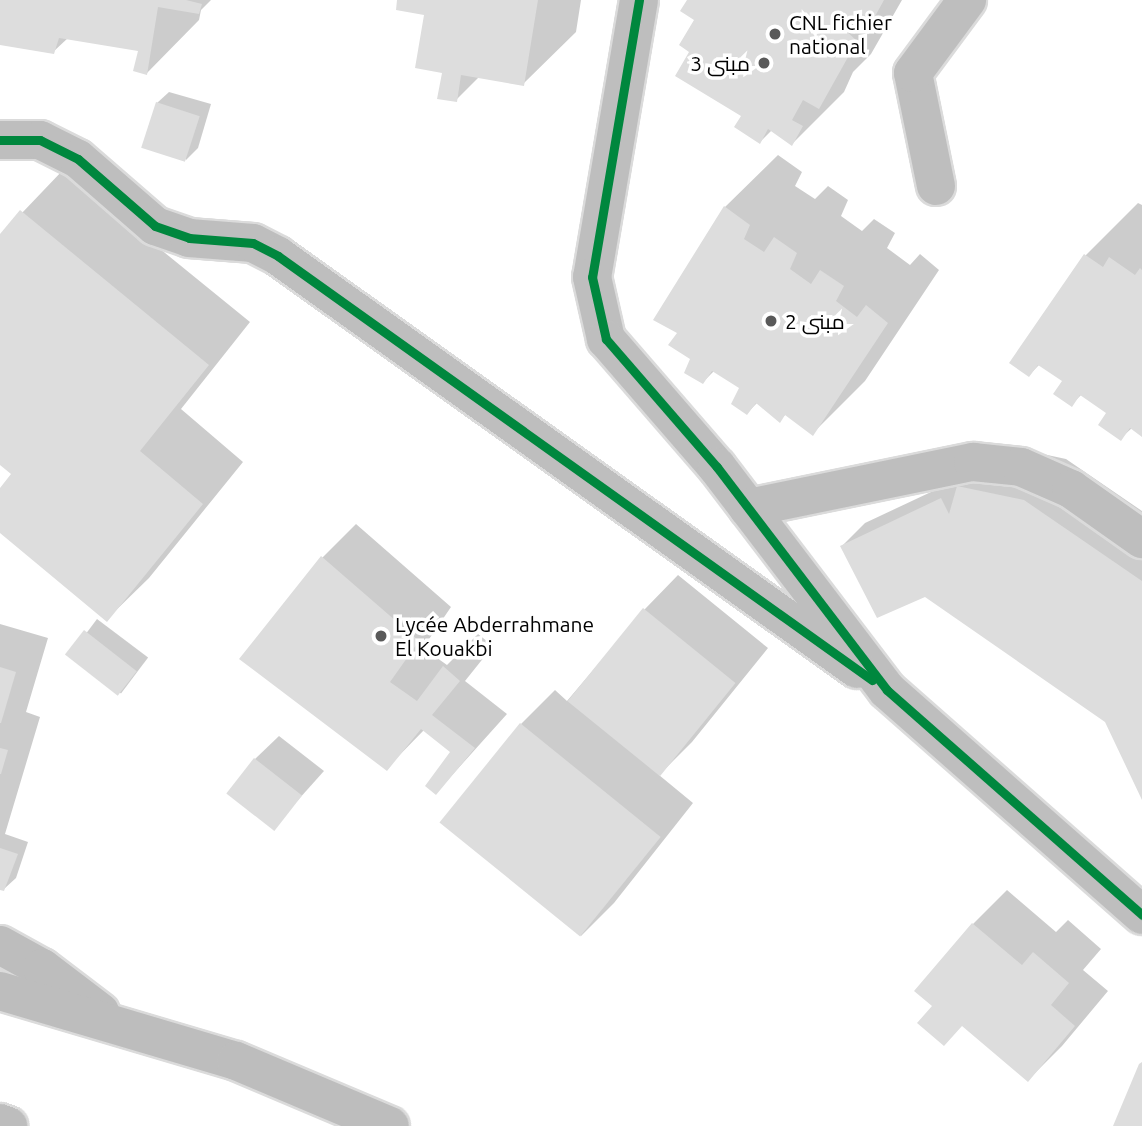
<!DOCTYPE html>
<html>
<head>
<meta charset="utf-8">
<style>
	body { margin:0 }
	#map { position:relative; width:1142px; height:1126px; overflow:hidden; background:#fff; font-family:Ubuntu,Cairo,sans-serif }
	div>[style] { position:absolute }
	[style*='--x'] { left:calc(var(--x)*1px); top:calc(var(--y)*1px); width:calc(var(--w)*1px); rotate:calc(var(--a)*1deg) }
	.shadow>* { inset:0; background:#0003; transform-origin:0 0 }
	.building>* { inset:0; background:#ddd; transform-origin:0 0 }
	.roads { filter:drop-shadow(2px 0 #dbdbdb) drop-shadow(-2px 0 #dbdbdb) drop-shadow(0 2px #dbdbdb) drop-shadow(0 -2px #dbdbdb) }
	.minor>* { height:38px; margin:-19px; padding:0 19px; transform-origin:19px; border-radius:19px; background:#bebebe }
	.highway>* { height:38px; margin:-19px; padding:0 19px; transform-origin:19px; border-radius:19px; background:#bdbdbd }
	.cycleway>* { height:9px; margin:-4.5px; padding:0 4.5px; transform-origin:4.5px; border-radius:4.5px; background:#00873e }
	.dots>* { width:19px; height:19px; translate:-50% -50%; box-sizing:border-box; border:4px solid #fff; border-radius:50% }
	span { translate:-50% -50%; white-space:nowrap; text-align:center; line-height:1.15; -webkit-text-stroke:7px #fff; paint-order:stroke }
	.poi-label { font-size:21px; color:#000 }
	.left { translate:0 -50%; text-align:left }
	.right { translate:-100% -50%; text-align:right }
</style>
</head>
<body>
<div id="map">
	<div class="shadow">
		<i style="clip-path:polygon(0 0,211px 0,201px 10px,199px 20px,147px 73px,140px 50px,68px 38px,53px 52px,0 43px)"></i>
		<i style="clip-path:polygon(399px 0,581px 0,576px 32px,523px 84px,480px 76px,456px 100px,426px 13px)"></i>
		<i style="clip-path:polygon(690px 0,902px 0,871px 54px,853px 72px,844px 92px,792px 144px,772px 130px,760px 142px,743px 116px,691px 52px,696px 19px)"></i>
		<i style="clip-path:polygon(169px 92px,211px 104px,198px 148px,186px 160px,157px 103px)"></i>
		<i style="clip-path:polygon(778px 155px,802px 172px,795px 186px,815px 199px,828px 186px,848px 200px,841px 216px,862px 231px,874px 219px,895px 233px,887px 248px,910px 265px,920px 254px,939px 270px,865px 381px,813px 433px,786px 414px,780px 420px,758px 402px,747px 413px,741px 387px,714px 371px,703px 382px,679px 333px,725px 207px)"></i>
		<i style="clip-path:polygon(63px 170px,250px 322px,181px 409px,243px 462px,149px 578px,107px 619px,0 531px,0 490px,14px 474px,0 463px,0 236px)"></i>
		<i style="clip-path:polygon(1138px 203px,1142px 205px,1142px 435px,1132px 428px,1121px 438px,1109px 412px,1082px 394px,1071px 405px,1065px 381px,1040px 364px,1029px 375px,1011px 363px,1086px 255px)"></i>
		<i style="clip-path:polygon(1001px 445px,1066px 459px,1142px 511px,1142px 796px,1107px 721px,925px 595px,842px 546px,865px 523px,965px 476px,966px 479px)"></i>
		<i style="clip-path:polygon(356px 524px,451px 607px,423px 648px,447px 665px,478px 634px,493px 646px,465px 681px,507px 714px,436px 793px,452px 752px,424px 730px,386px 769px,322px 558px)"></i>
		<i style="clip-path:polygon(678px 575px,768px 648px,692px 742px,659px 775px,693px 803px,614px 903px,581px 936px,521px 724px,555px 690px,567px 701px,645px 609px)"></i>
		<i style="left:97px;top:619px;width:64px;height:45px;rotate:37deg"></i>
		<i style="clip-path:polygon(0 624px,48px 638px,26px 712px,40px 717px,5px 834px,28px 842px,16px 878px,4px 889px,0 888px)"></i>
		<i style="clip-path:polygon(279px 736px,324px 771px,273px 828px,255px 759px)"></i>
		<i style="clip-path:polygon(1007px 890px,1056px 932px,1068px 920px,1101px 949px,1083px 970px,1108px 991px,1062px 1046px,1028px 1080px,963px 1025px,916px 991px,973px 924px)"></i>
	</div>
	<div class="building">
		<i style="clip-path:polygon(0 0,186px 0,202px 4px,199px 14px,158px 7px,147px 75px,133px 71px,138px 51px,59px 38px,54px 54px,0 45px)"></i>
		<i style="clip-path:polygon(397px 0,538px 0,524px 86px,461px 75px,457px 102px,437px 99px,442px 73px,415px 68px,424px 15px,396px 10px)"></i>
		<i style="clip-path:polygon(687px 0,884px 0,873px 20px,856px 11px,845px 30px,857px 41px,819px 109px,803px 100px,792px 120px,803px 126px,792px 146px,768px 129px,760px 144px,734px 127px,741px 116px,675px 76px,689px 52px,679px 45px,694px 20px,680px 11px)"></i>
		<i style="left:156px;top:102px;width:46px;height:48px;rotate:18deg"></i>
		<i style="clip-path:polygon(724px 206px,750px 225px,744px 239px,764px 252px,774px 237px,797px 253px,790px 269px,811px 284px,820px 270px,844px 286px,836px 301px,857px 317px,866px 305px,888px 323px,813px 436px,785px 415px,780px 423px,756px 403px,747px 415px,731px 404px,739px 388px,712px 371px,703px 384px,684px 373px,690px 359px,668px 345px,677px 333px,653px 320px)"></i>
		<i style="clip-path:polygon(20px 210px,209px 365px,140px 451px,203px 504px,107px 622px,0 533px,0 488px,11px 474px,0 465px,0 234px)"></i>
		<i style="clip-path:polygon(1084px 254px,1103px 267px,1109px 257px,1135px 275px,1140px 268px,1142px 270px,1142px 437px,1130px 428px,1121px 441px,1098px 425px,1106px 413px,1080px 395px,1072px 407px,1053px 394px,1062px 381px,1038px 365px,1029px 377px,1009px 363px)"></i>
		<i style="clip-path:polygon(957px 486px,1024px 500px,1142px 581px,1142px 800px,1105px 722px,925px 597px,877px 618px,840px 546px,941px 498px,949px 514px)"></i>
		<i style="clip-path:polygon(321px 556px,419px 641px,390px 682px,417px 701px,443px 666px,460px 681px,432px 715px,475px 748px,436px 795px,425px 786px,450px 752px,421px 729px,387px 771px,239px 659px)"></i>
		<i style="left:643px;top:608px;width:119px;height:120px;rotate:39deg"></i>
		<i style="left:84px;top:630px;width:67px;height:31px;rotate:38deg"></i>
		<i style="clip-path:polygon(0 667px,16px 672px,1px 723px,0 723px)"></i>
		<i style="left:520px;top:723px;width:181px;height:128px;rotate:39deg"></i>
		<i style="clip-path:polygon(0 748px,8px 750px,1px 774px,0 774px)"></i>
		<i style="left:254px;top:758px;width:61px;height:45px;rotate:38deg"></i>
		<i style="clip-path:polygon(0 848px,18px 854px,4px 891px,0 890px)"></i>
		<i style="clip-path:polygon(972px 923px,1022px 965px,1033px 952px,1069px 983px,1051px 1005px,1075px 1026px,1028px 1082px,962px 1026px,944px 1046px,917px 1023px,932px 1006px,914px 991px)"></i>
		<i style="clip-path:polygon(1142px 1062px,1142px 1126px,1113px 1126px,1139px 1064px)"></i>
	</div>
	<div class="roads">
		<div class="minor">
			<i style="--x:639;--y:0;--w:281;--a:99.6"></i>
			<i style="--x:592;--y:277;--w:64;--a:77.3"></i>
			<i style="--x:606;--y:339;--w:169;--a:49.1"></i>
			<i style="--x:717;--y:467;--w:280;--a:52.7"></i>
			<i style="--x:887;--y:690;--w:340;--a:41.4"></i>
			<i style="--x:0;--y:140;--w:40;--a:0"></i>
			<i style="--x:40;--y:140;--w:42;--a:26.6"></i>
			<i style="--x:78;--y:159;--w:102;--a:41"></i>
			<i style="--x:155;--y:226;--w:36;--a:19"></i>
			<i style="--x:189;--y:238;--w:64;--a:4.5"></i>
			<i style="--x:253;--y:243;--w:28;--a:27"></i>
			<i style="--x:278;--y:256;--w:711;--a:35.5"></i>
			<i style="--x:936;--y:186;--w:115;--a:-101.5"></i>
			<i style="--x:913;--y:73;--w:91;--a:-53.5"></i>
			<i style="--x:748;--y:508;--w:230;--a:-11.6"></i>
			<i style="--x:973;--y:462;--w:48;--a:5.9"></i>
			<i style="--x:1021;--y:467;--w:55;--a:23.7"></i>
			<i style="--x:1071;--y:489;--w:87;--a:35.2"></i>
		</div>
		<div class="highway">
			<i style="--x:0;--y:945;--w:48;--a:28.7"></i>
			<i style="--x:42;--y:968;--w:73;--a:37.2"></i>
			<i style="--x:0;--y:991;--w:246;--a:16.5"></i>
			<i style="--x:236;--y:1061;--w:167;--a:22.9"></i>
			<i style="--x:0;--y:1123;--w:9;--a:21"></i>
		</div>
	</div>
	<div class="cycleway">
		<i style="--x:639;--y:0;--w:281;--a:99.6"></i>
		<i style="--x:592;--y:277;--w:64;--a:77.3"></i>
		<i style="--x:606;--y:339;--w:169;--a:49.1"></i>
		<i style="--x:717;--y:467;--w:280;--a:52.7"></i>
		<i style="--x:887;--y:690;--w:340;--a:41.4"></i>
		<i style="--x:0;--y:140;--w:40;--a:0"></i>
		<i style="--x:40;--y:140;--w:42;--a:26.6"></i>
		<i style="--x:78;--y:159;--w:102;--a:41"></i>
		<i style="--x:155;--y:226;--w:36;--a:19"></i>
		<i style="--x:189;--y:238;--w:64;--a:4.5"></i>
		<i style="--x:253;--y:243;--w:28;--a:27"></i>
		<i style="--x:278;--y:256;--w:730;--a:35.52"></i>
	</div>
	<div class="dots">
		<i style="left:775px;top:34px;background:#595959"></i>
		<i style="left:764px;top:63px;background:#595959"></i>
		<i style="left:771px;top:321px;background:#595959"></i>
		<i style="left:381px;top:636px;background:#595959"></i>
	</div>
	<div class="poi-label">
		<span class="left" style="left:789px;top:34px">CNL fichier<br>national</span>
		<span class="right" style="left:750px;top:63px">مبنى 3</span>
		<span class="left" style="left:785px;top:321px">مبنى 2</span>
		<span class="left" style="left:395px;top:636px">Lycée Abderrahmane<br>El Kouakbi</span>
	</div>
</div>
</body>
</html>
